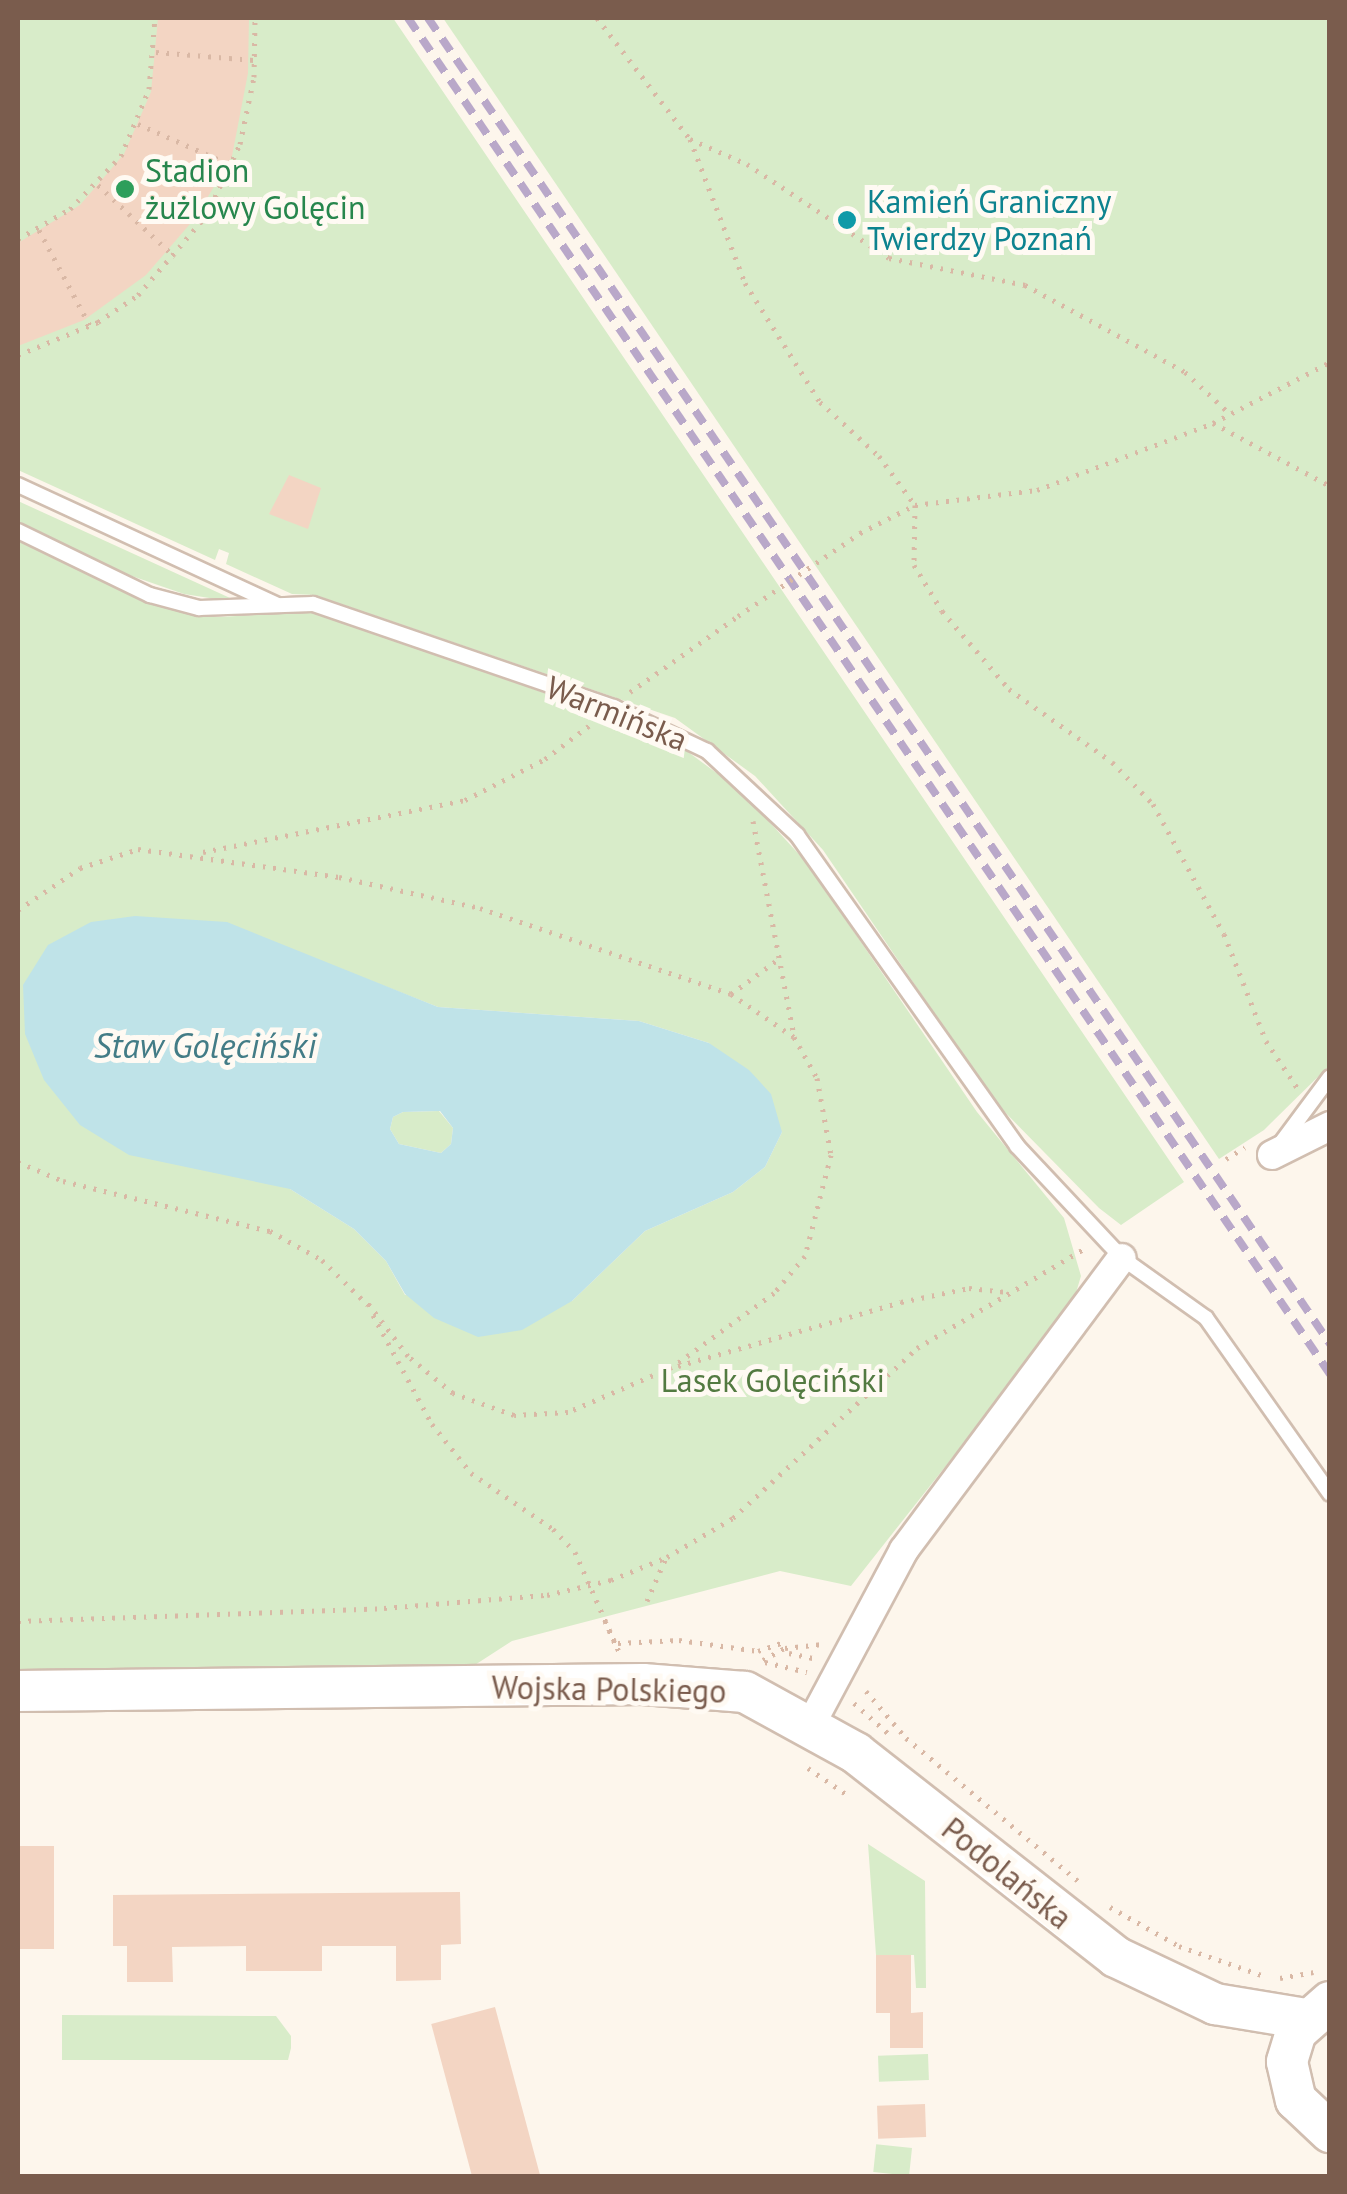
<!DOCTYPE html>
<html>
<head>
<meta charset="utf-8">
<style>
	body { margin:0 }
	#map { position:relative; width:1347px; height:2194px; overflow:hidden; background:#fdf6ec; font-family:"PT Sans",sans-serif }
	div>[style] { position:absolute }
	[style*='--x'] { left:calc(var(--x)*1px); top:calc(var(--y)*1px); width:calc(var(--w)*1px); rotate:calc(var(--a)*1deg) }
	.green>* { inset:0; background:#d8ecc9; transform-origin:0 0 }
	.water>* { inset:0; background:#bfe3e8 }
	.building>* { inset:0; background:#f3d5c3; transform-origin:0 0 }
	.path>* { height:5px; margin-top:-2.5px; transform-origin:0; background:repeating-linear-gradient(90deg,#d9b8a5 0 2.5px,transparent 0 10.5px) }
	.roads { filter:drop-shadow(2px 0 #d1beb0) drop-shadow(-2px 0 #d1beb0) drop-shadow(0 2px #d1beb0) drop-shadow(0 -2px #d1beb0) }
	.lane>* { height:14px; margin:-7px; padding:0 7px; transform-origin:7px; border-radius:7px; background:#fff }
	.street>* { height:28px; margin:-14px; padding:0 14px; transform-origin:14px; border-radius:14px; background:#fff }
	.secondary>* { height:40px; margin:-20px; padding:0 20px; transform-origin:20px; border-radius:20px; background:#fff }
	.rail>* { height:8px; margin-top:-4px; transform-origin:0; background:repeating-linear-gradient(90deg,#b9a8c9 0 15px,transparent 0 25px) }
	.path-bridge>* { height:5px; margin-top:-2.5px; transform-origin:0; background:repeating-linear-gradient(90deg,#d9b8a5 0 2.5px,transparent 0 10.5px) }
	.dots>* { width:28px; height:28px; translate:-50% -50%; box-sizing:border-box; border:5px solid #fffaf3; border-radius:50% }
	span { translate:-50% -50%; white-space:nowrap; text-align:center; line-height:1.15; -webkit-text-stroke:10px #fffaf3; paint-order:stroke }
	.leisure-label { font-size:32px; color:#27864d }
	.left { translate:0 -50%; text-align:left }
	.culture-label { font-size:32px; color:#0d838f }
	.street-label { font-size:32px; color:#7a5c4d }
	.park-label { font-size:32px; color:#537a41 }
	.water-label { font-size:35px; color:#437c86; font-style:italic }
	.frame { position:absolute; inset:0; border:20px solid #7a5c4d; pointer-events:none }
</style>
</head>
<body>
<div id="map">
	<div class="green">
		<i style="clip-path:polygon(18px 18px,393px 18px,1184px 1182px,1121px 1225px,1099px 1208px,994px 1101px,823px 850px,755px 776px,675px 718px,315px 595px,292px 594px,226px 564px,229px 553px,219px 549px,215px 560px,18px 470px)"></i>
		<i style="clip-path:polygon(443px 18px,1329px 18px,1329px 1066px,1264px 1130px,1219px 1159px)"></i>
		<i style="clip-path:polygon(18px 501px,241px 603px,184px 594px,126px 574px,18px 521px)"></i>
		<i style="clip-path:polygon(evenodd,18px 540px,149px 602px,217px 617px,312px 612px,665px 735px,741px 791px,807px 863px,977px 1112px,1064px 1218px,1081px 1276px,1072px 1306px,851px 1586px,780px 1571px,512px 1641px,464px 1672px,18px 1676px,18px 540px,369px 980px,438px 1007px,639px 1021px,709px 1043px,782px 1132px,765px 1167px,733px 1192px,645px 1231px,572px 1301px,405px 1295px,386px 1261px,354px 1229px,290px 1189px,369px 980px)"></i>
		<i style="clip-path:polygon(439px 1111px,453px 1128px,451px 1144px,441px 1153px,399px 1144px,390px 1129px,393px 1117px,403px 1112px)"></i>
		<i style="clip-path:polygon(868px 1844px,925px 1881px,926px 1988px,916px 1988px,914px 1955px,876px 1955px)"></i>
		<i style="clip-path:polygon(62px 2015px,276px 2016px,291px 2036px,291px 2048px,288px 2060px,62px 2060px)"></i>
		<i style="left:928px;top:2054px;width:26px;height:50px;rotate:88deg"></i>
		<i style="left:912px;top:2148px;width:28px;height:36px;rotate:96deg"></i>
	</div>
	<div class="water">
		<i style="clip-path:polygon(evenodd,135px 916px,227px 922px,438px 1007px,639px 1021px,709px 1043px,749px 1070px,771px 1094px,782px 1132px,765px 1167px,733px 1192px,645px 1231px,572px 1301px,522px 1330px,478px 1337px,434px 1318px,405px 1294px,386px 1261px,354px 1229px,290px 1189px,129px 1155px,80px 1125px,44px 1080px,25px 1034px,23px 985px,48px 945px,91px 922px,135px 916px,440px 1111px,453px 1128px,451px 1144px,441px 1153px,399px 1144px,390px 1129px,393px 1117px,403px 1112px,440px 1111px)"></i>
	</div>
	<div class="building">
		<i style="clip-path:polygon(158px 18px,249px 18px,248px 73px,232px 156px,196px 217px,146px 275px,84px 320px,18px 346px,18px 243px,80px 205px,124px 154px,151px 92px)"></i>
		<i style="clip-path:polygon(289px 475px,321px 488px,308px 529px,269px 514px)"></i>
		<i style="left:18px;top:1846px;width:36px;height:103px"></i>
		<i style="clip-path:polygon(460px 1892px,461px 1944px,441px 1945px,441px 1980px,396px 1981px,396px 1946px,322px 1946px,322px 1971px,246px 1971px,246px 1946px,172px 1947px,173px 1982px,127px 1982px,127px 1946px,113px 1946px,113px 1895px)"></i>
		<i style="clip-path:polygon(876px 1955px,911px 1955px,911px 2013px,923px 2012px,923px 2048px,890px 2048px,890px 2013px,876px 2013px)"></i>
		<i style="left:495px;top:2007px;width:175px;height:66px;rotate:75deg"></i>
		<i style="left:925px;top:2104px;width:33px;height:48px;rotate:88deg"></i>
	</div>
	<div class="path">
		<i style="--x:597;--y:18;--w:153;--a:52.5"></i>
		<i style="--x:690;--y:139;--w:154;--a:69.1"></i>
		<i style="--x:745;--y:283;--w:141;--a:57.8"></i>
		<i style="--x:820;--y:402;--w:80;--a:42.5"></i>
		<i style="--x:879;--y:456;--w:61;--a:53.7"></i>
		<i style="--x:915;--y:505;--w:60;--a:91"></i>
		<i style="--x:914;--y:565;--w:54;--a:58.7"></i>
		<i style="--x:942;--y:611;--w:103;--a:49.3"></i>
		<i style="--x:1009;--y:689;--w:126;--a:35.3"></i>
		<i style="--x:1112;--y:762;--w:59;--a:45.7"></i>
		<i style="--x:1153;--y:804;--w:148;--a:61.4"></i>
		<i style="--x:1224;--y:934;--w:115;--a:68.6"></i>
		<i style="--x:1266;--y:1041;--w:58;--a:56.3"></i>
		<i style="--x:156;--y:52;--w:98;--a:4.7"></i>
		<i style="--x:138;--y:124;--w:102;--a:23.8"></i>
		<i style="--x:690;--y:139;--w:62;--a:23.7"></i>
		<i style="--x:747;--y:164;--w:170;--a:33.5"></i>
		<i style="--x:889;--y:258;--w:139;--a:11.2"></i>
		<i style="--x:1025;--y:285;--w:182;--a:28.5"></i>
		<i style="--x:1185;--y:372;--w:62;--a:43"></i>
		<i style="--x:98;--y:185;--w:105;--a:43.1"></i>
		<i style="--x:39;--y:230;--w:109;--a:62"></i>
		<i style="--x:18;--y:239;--w:60;--a:-30"></i>
		<i style="--x:70;--y:209;--w:74;--a:-46.1"></i>
		<i style="--x:121;--y:156;--w:73;--a:-67.3"></i>
		<i style="--x:149;--y:89;--w:71;--a:-85.2"></i>
		<i style="--x:18;--y:355;--w:87;--a:-22.4"></i>
		<i style="--x:98;--y:322;--w:48;--a:-34"></i>
		<i style="--x:138;--y:295;--w:104;--a:-49.3"></i>
		<i style="--x:206;--y:216;--w:80;--a:-64.7"></i>
		<i style="--x:240;--y:144;--w:68;--a:-78.2"></i>
		<i style="--x:254;--y:77;--w:59;--a:-89"></i>
		<i style="--x:1213;--y:423;--w:133;--a:28.3"></i>
		<i style="--x:860;--y:533;--w:62;--a:-27"></i>
		<i style="--x:915;--y:505;--w:123;--a:-7"></i>
		<i style="--x:1037;--y:490;--w:188;--a:-20.8"></i>
		<i style="--x:1213;--y:423;--w:132;--a:-27.5"></i>
		<i style="--x:630;--y:692;--w:132;--a:-35.1"></i>
		<i style="--x:753;--y:821;--w:218;--a:79.2"></i>
		<i style="--x:203;--y:852;--w:267;--a:-11.2"></i>
		<i style="--x:465;--y:800;--w:90;--a:-27.1"></i>
		<i style="--x:545;--y:759;--w:63;--a:-37.2"></i>
		<i style="--x:18;--y:910;--w:75;--a:-34.1"></i>
		<i style="--x:80;--y:868;--w:61;--a:-18.1"></i>
		<i style="--x:138;--y:849;--w:203;--a:7.9"></i>
		<i style="--x:339;--y:877;--w:144;--a:12.4"></i>
		<i style="--x:480;--y:908;--w:265;--a:18.9"></i>
		<i style="--x:731;--y:994;--w:76;--a:34.3"></i>
		<i style="--x:794;--y:1037;--w:47;--a:60.7"></i>
		<i style="--x:817;--y:1078;--w:78;--a:79.7"></i>
		<i style="--x:831;--y:1155;--w:104;--a:104.4"></i>
		<i style="--x:805;--y:1256;--w:48;--a:130"></i>
		<i style="--x:774;--y:1293;--w:126;--a:144"></i>
		<i style="--x:672;--y:1367;--w:113;--a:156.6"></i>
		<i style="--x:568;--y:1412;--w:54;--a:176.8"></i>
		<i style="--x:514;--y:1415;--w:65;--a:-160.2"></i>
		<i style="--x:453;--y:1393;--w:58;--a:-140.6"></i>
		<i style="--x:408;--y:1356;--w:68;--a:-127.2"></i>
		<i style="--x:731;--y:994;--w:56;--a:-36.3"></i>
		<i style="--x:1226;--y:1159;--w:22;--a:-32"></i>
		<i style="--x:18;--y:1162;--w:49;--a:22.9"></i>
		<i style="--x:63;--y:1181;--w:213;--a:13.6"></i>
		<i style="--x:270;--y:1231;--w:60;--a:29.1"></i>
		<i style="--x:322;--y:1260;--w:64;--a:44.4"></i>
		<i style="--x:373;--y:1315;--w:124;--a:61.6"></i>
		<i style="--x:432;--y:1424;--w:63;--a:51.5"></i>
		<i style="--x:471;--y:1473;--w:99;--a:34.3"></i>
		<i style="--x:553;--y:1529;--w:32;--a:46"></i>
		<i style="--x:575;--y:1552;--w:111;--a:66.2"></i>
		<i style="--x:678;--y:1366;--w:232;--a:-16"></i>
		<i style="--x:901;--y:1302;--w:69;--a:-11.6"></i>
		<i style="--x:969;--y:1288;--w:37;--a:6"></i>
		<i style="--x:647;--y:1601;--w:45;--a:-66.3"></i>
		<i style="--x:18;--y:1621;--w:366;--a:-2"></i>
		<i style="--x:384;--y:1608;--w:164;--a:-4.6"></i>
		<i style="--x:547;--y:1595;--w:66;--a:-13.2"></i>
		<i style="--x:611;--y:1580;--w:61;--a:-22.3"></i>
		<i style="--x:667;--y:1557;--w:77;--a:-30.6"></i>
		<i style="--x:733;--y:1518;--w:251;--a:-42.7"></i>
		<i style="--x:917;--y:1348;--w:198;--a:-30.7"></i>
		<i style="--x:605;--y:1621;--w:27;--a:66"></i>
		<i style="--x:618;--y:1643;--w:61;--a:-2.8"></i>
		<i style="--x:679;--y:1640;--w:80;--a:7.9"></i>
		<i style="--x:758;--y:1651;--w:24;--a:-19"></i>
		<i style="--x:789;--y:1653;--w:29;--a:12"></i>
		<i style="--x:763;--y:1660;--w:25;--a:-29"></i>
		<i style="--x:785;--y:1648;--w:38;--a:-6"></i>
		<i style="--x:765;--y:1662;--w:43;--a:13.4"></i>
		<i style="--x:866;--y:1691;--w:62;--a:49.6"></i>
		<i style="--x:906;--y:1738;--w:224;--a:39.7"></i>
		<i style="--x:854;--y:1703;--w:48;--a:41.6"></i>
		<i style="--x:808;--y:1768;--w:46;--a:34.4"></i>
		<i style="--x:1110;--y:1907;--w:79;--a:29.5"></i>
		<i style="--x:1179;--y:1946;--w:90;--a:19.4"></i>
		<i style="--x:1280;--y:1978;--w:34;--a:-10"></i>
	</div>
	<div class="roads">
		<div class="lane">
			<i style="--x:18;--y:485;--w:284;--a:24.8"></i>
			<i style="--x:18;--y:531;--w:147;--a:25.9"></i>
			<i style="--x:150;--y:595;--w:51;--a:14.9"></i>
			<i style="--x:199;--y:608;--w:114;--a:-2"></i>
			<i style="--x:313;--y:604;--w:318;--a:18.9"></i>
			<i style="--x:614;--y:707;--w:103;--a:25.3"></i>
			<i style="--x:707;--y:751;--w:123;--a:43"></i>
			<i style="--x:797;--y:835;--w:381;--a:54.7"></i>
			<i style="--x:1017;--y:1146;--w:154;--a:46.8"></i>
			<i style="--x:1122;--y:1258;--w:103;--a:35.5"></i>
			<i style="--x:1206;--y:1318;--w:215;--a:54.8"></i>
			<i style="--x:1278;--y:1147;--w:87;--a:-53.4"></i>
		</div>
		<div class="street">
			<i style="--x:1272;--y:1155;--w:65;--a:-26.6"></i>
			<i style="--x:811;--y:1724;--w:197;--a:-61.9"></i>
			<i style="--x:904;--y:1550;--w:364;--a:-53.3"></i>
		</div>
		<div class="secondary">
			<i style="--x:18;--y:1691;--w:625;--a:-0.64"></i>
			<i style="--x:643;--y:1684;--w:102;--a:4.5"></i>
			<i style="--x:745;--y:1692;--w:127;--a:28.8"></i>
			<i style="--x:856;--y:1753;--w:330;--a:38.1"></i>
			<i style="--x:1116;--y:1957;--w:110;--a:25.4"></i>
			<i style="--x:1215;--y:2004;--w:92;--a:9.4"></i>
			<i style="--x:1330;--y:2002;--w:45;--a:138.6"></i>
			<i style="--x:1296;--y:2032;--w:31;--a:107"></i>
			<i style="--x:1287;--y:2062;--w:39;--a:77"></i>
			<i style="--x:1296;--y:2100;--w:47;--a:43.3"></i>
		</div>
	</div>
	<div class="rail">
		<i style="--x:408;--y:18;--w:1640;--a:55.79"></i>
		<i style="--x:428;--y:18;--w:1604;--a:55.77"></i>
	</div>
	<div class="path-bridge">
		<i style="--x:738;--y:616;--w:148;--a:-34.2"></i>
	</div>
	<div class="dots">
		<i style="left:125px;top:189px;background:#2e9e5b"></i>
		<i style="left:847px;top:220px;background:#0f9aa8"></i>
	</div>
	<div class="leisure-label">
		<span class="left" style="left:145px;top:189px">Stadion<br>żużlowy Golęcin</span>
	</div>
	<div class="culture-label">
		<span class="left" style="left:867px;top:220px">Kamień Graniczny<br>Twierdzy Poznań</span>
	</div>
	<div class="street-label">
		<span style="left:617px;top:713px;rotate:22deg">Warmińska</span>
		<span style="left:609px;top:1689px;rotate:1deg">Wojska Polskiego</span>
		<span style="left:1007px;top:1873px;rotate:39deg">Podolańska</span>
	</div>
	<div class="park-label">
		<span style="left:773px;top:1380px">Lasek Golęciński</span>
	</div>
	<div class="water-label">
		<span style="left:205px;top:1045px">Staw Golęciński</span>
	</div>
	<div class="frame"></div>
</div>
</body>
</html>
